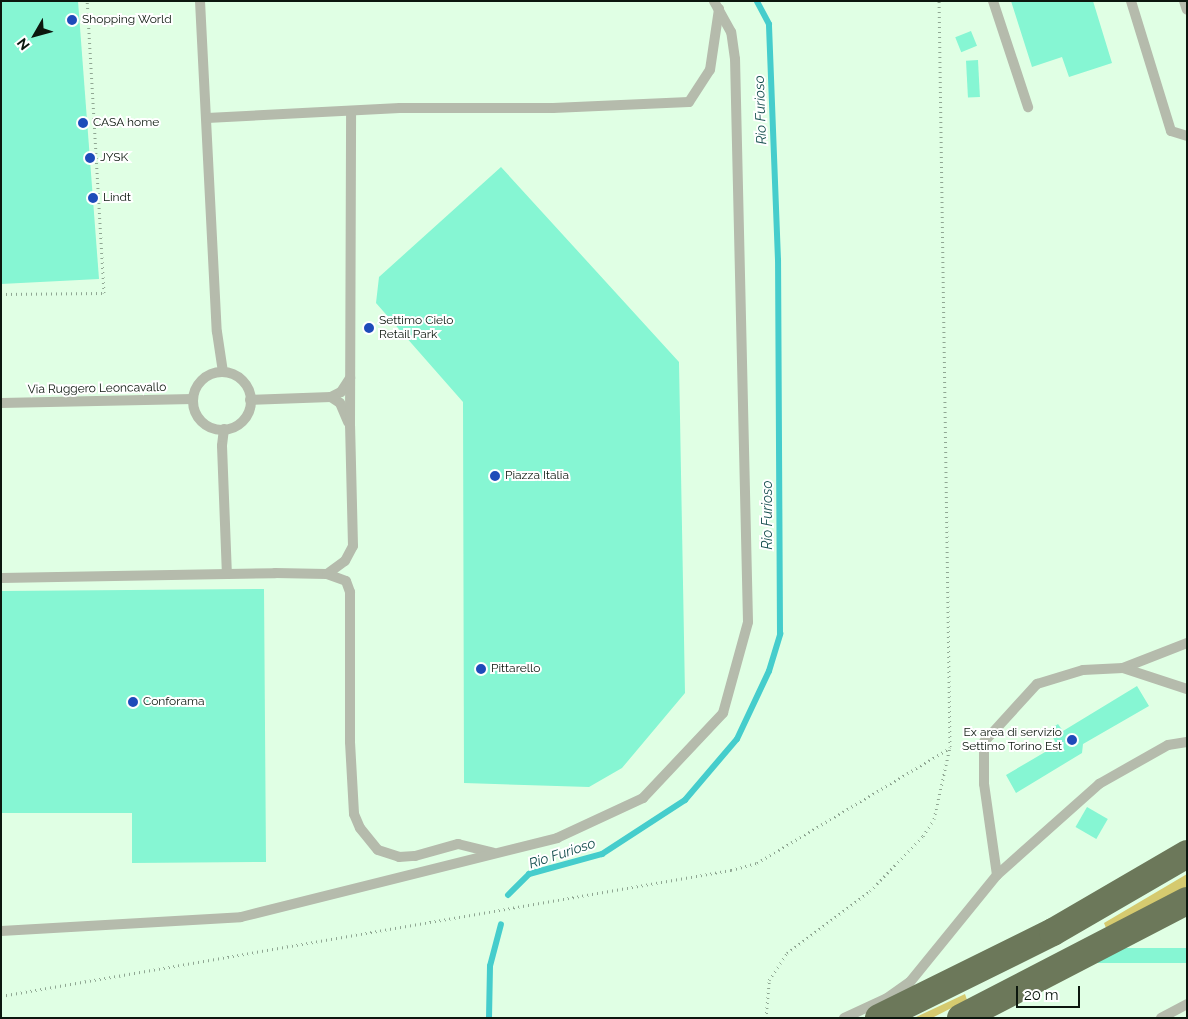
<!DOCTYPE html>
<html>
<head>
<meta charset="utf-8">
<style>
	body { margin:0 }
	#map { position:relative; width:1188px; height:1019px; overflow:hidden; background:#e0ffe4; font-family:Raleway,sans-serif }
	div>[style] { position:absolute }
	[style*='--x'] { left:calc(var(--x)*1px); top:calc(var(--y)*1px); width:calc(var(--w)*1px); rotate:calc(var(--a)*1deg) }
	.green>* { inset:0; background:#d5ca6f }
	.stream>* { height:6px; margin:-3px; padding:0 3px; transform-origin:3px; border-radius:3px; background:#45cdcc }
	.building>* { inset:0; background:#86f6d3; transform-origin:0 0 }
	.path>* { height:3px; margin-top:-1.5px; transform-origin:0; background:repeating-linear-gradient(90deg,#90a793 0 1px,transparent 0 5px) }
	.service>* { height:10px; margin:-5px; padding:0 5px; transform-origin:5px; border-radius:5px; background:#b5bbac }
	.service>.ring { margin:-5px; padding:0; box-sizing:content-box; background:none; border:10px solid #b5bbac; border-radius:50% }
	.motorway>* { height:28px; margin:-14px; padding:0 14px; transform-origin:14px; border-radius:14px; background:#6c785a }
	.dots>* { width:14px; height:14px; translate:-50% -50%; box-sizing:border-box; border:2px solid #fff; border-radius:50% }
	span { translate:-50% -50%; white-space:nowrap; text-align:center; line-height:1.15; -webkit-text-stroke:4px #fff; paint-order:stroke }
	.poi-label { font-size:12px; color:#0c170e }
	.left { translate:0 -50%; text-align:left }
	.right { translate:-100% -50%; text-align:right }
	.street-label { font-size:12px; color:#0c170e }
	.water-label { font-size:14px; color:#164f4f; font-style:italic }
	.frame { position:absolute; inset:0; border:2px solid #0c170e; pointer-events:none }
	.north { position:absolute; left:10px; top:10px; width:50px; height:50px; -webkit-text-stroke:4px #fff; paint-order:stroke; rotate:232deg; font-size:14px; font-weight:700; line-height:20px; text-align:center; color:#0c170e }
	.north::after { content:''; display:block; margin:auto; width:18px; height:22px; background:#0c170e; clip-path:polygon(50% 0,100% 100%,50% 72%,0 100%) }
	.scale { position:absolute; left:1016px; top:986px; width:64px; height:22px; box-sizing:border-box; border:2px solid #0c170e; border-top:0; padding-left:6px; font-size:15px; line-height:18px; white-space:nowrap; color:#0c170e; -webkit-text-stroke:4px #fff; paint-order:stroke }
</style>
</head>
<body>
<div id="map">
	<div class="green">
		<i style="clip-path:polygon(1187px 874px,1187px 887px,1106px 928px,1104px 923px)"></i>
		<i style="clip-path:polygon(965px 994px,967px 1000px,932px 1018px,914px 1018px)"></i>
	</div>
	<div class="stream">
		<i style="--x:508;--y:895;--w:30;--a:-45"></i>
		<i style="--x:529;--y:874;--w:76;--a:-15.3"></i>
		<i style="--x:602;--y:854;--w:99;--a:-33"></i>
		<i style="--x:685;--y:800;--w:80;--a:-49.6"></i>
		<i style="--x:737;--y:739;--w:75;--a:-64.8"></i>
		<i style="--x:769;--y:671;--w:39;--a:-73"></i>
		<i style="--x:780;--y:634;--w:374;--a:-90.3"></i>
		<i style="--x:778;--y:260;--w:236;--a:-92.2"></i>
		<i style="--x:769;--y:24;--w:26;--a:-118"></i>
		<i style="--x:489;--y:1018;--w:52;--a:-88.9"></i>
		<i style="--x:490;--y:966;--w:43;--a:-75.3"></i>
	</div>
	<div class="building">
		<i style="clip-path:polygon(1px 1px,78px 1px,99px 279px,1px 284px)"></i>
		<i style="clip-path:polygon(1011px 1px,1093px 1px,1112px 63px,1069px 77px,1062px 57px,1032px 67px)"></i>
		<i style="left:971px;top:31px;width:16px;height:17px;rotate:68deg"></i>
		<i style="left:978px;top:60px;width:37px;height:12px;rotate:87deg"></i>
		<i style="clip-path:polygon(501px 167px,679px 362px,685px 693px,622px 768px,589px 787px,464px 783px,463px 402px,376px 303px,379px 277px)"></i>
		<i style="clip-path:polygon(264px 589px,266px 862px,132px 863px,132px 813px,1px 813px,1px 591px)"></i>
		<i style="clip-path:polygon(1137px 686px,1149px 706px,1083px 744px,1082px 753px,1016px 793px,1006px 775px,1057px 745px,1049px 730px,1058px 724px,1063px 731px)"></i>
		<i style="left:1087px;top:807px;width:24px;height:23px;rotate:30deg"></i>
		<i style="left:1187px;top:948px;width:15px;height:116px;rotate:90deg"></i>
	</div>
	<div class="path">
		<i style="--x:1;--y:294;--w:103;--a:-0.6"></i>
		<i style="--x:104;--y:293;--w:292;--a:-93.3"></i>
		<i style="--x:1;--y:996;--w:741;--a:-9.79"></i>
		<i style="--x:731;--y:870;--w:27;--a:-15"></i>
		<i style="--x:757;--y:863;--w:225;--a:-30.8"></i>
		<i style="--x:766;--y:1018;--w:38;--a:-85"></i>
		<i style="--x:769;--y:980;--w:32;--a:-56"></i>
		<i style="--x:787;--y:953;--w:104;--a:-36.8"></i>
		<i style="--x:870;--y:891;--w:76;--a:-46.1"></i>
		<i style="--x:923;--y:836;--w:20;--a:-57"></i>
		<i style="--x:934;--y:819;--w:74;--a:-77.5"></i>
		<i style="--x:950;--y:747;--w:746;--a:-90.84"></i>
	</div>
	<div class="service">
		<i style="--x:200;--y:1;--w:331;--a:87.1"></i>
		<i style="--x:217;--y:332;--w:40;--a:81.5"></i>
		<i style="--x:993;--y:1;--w:112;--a:71.7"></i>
		<i style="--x:1131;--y:1;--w:136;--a:72.9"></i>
		<i style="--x:1171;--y:131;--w:17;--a:17"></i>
		<i style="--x:1184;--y:1;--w:9;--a:72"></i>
		<i style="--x:207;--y:118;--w:193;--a:-3"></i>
		<i style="--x:400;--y:108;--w:153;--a:0"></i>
		<i style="--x:553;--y:108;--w:136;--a:-2.5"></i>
		<i style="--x:689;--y:102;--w:38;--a:-57"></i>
		<i style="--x:710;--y:70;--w:62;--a:-81.6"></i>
		<i class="ring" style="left:193px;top:372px;width:48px;height:48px"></i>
		<i style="--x:331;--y:397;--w:11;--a:34"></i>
		<i style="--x:340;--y:403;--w:21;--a:67"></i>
		<i style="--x:250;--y:400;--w:81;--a:-2.1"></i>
		<i style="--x:331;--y:397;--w:11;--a:-27"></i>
		<i style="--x:341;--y:392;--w:17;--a:-57"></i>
		<i style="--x:1;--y:403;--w:192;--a:-1.2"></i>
		<i style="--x:224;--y:429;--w:17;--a:97"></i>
		<i style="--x:222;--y:446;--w:128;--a:87.8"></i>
		<i style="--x:327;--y:574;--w:22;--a:-36"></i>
		<i style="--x:345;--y:561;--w:17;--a:-62"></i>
		<i style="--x:353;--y:546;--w:120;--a:-91.4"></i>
		<i style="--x:350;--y:426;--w:313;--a:-89.8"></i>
		<i style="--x:1;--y:578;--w:274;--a:-1"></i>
		<i style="--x:275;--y:573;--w:52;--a:1.1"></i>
		<i style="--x:327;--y:574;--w:20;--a:20"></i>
		<i style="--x:346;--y:581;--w:12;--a:70"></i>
		<i style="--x:350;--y:592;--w:150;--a:90"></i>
		<i style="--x:350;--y:742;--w:72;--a:86.8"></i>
		<i style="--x:354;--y:814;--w:15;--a:67"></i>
		<i style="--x:360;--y:828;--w:28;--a:51"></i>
		<i style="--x:378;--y:850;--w:22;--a:18"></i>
		<i style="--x:399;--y:857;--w:16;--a:-4"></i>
		<i style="--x:415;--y:856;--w:45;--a:-15.6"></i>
		<i style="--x:458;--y:844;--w:36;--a:14"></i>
		<i style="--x:1123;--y:668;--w:69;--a:-21.3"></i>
		<i style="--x:997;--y:875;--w:92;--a:-98.1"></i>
		<i style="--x:984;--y:784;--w:42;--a:-90"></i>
		<i style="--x:984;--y:742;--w:79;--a:-47.6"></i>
		<i style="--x:1037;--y:684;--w:48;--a:-16.9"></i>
		<i style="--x:1083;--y:670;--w:40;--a:-2.9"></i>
		<i style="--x:1123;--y:668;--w:67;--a:18.2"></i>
		<i style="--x:1;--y:931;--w:240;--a:-3.3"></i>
		<i style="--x:241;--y:917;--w:326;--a:-14"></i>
		<i style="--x:557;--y:838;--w:95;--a:-24.9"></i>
		<i style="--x:643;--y:798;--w:117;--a:-46.7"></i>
		<i style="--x:723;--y:713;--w:94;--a:-74.6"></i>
		<i style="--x:748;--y:622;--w:563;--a:-91.32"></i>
		<i style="--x:735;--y:59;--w:27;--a:-98"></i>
		<i style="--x:731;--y:32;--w:35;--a:-119"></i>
		<i style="--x:844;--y:1018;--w:47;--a:-24.9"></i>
		<i style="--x:887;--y:998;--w:28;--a:-35"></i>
		<i style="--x:910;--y:982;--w:138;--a:-50.9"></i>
		<i style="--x:997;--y:875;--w:137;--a:-41.7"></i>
		<i style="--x:1099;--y:784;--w:79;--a:-29.5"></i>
		<i style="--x:1168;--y:745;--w:19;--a:-9"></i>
		<i style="--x:1161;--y:1018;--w:30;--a:-28"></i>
	</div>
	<div class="motorway">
		<i style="--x:879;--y:1018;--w:194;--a:-26.3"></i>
		<i style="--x:1053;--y:932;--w:155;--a:-30.2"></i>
		<i style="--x:961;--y:1018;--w:254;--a:-27.4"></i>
	</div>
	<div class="dots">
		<i style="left:72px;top:20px;background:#1e4bb9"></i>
		<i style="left:83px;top:123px;background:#1e4bb9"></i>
		<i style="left:90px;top:158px;background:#1e4bb9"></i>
		<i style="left:93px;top:198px;background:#1e4bb9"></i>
		<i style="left:369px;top:328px;background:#1e4bb9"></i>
		<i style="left:495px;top:476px;background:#1e4bb9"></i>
		<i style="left:481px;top:669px;background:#1e4bb9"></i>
		<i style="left:133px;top:702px;background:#1e4bb9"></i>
		<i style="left:1072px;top:740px;background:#1e4bb9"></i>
	</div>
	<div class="poi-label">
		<span class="left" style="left:82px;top:20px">Shopping World</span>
		<span class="left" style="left:93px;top:123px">CASA home</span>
		<span class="left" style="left:100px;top:158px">JYSK</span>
		<span class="left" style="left:103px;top:198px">Lindt</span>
		<span class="left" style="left:379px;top:328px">Settimo Cielo<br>Retail Park</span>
		<span class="left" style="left:505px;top:476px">Piazza Italia</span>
		<span class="left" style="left:491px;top:669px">Pittarello</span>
		<span class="left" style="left:143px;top:702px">Conforama</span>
		<span class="right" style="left:1062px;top:740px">Ex area di servizio<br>Settimo Torino Est</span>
	</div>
	<div class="street-label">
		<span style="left:97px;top:389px;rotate:-1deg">Via Ruggero Leoncavallo</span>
	</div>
	<div class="water-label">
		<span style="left:760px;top:110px;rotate:-92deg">Rio Furioso</span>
		<span style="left:767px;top:515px;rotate:-90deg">Rio Furioso</span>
		<span style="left:562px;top:853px;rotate:-18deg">Rio Furioso</span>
	</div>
	<div class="frame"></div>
	<div class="north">N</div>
	<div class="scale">20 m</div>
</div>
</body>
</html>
